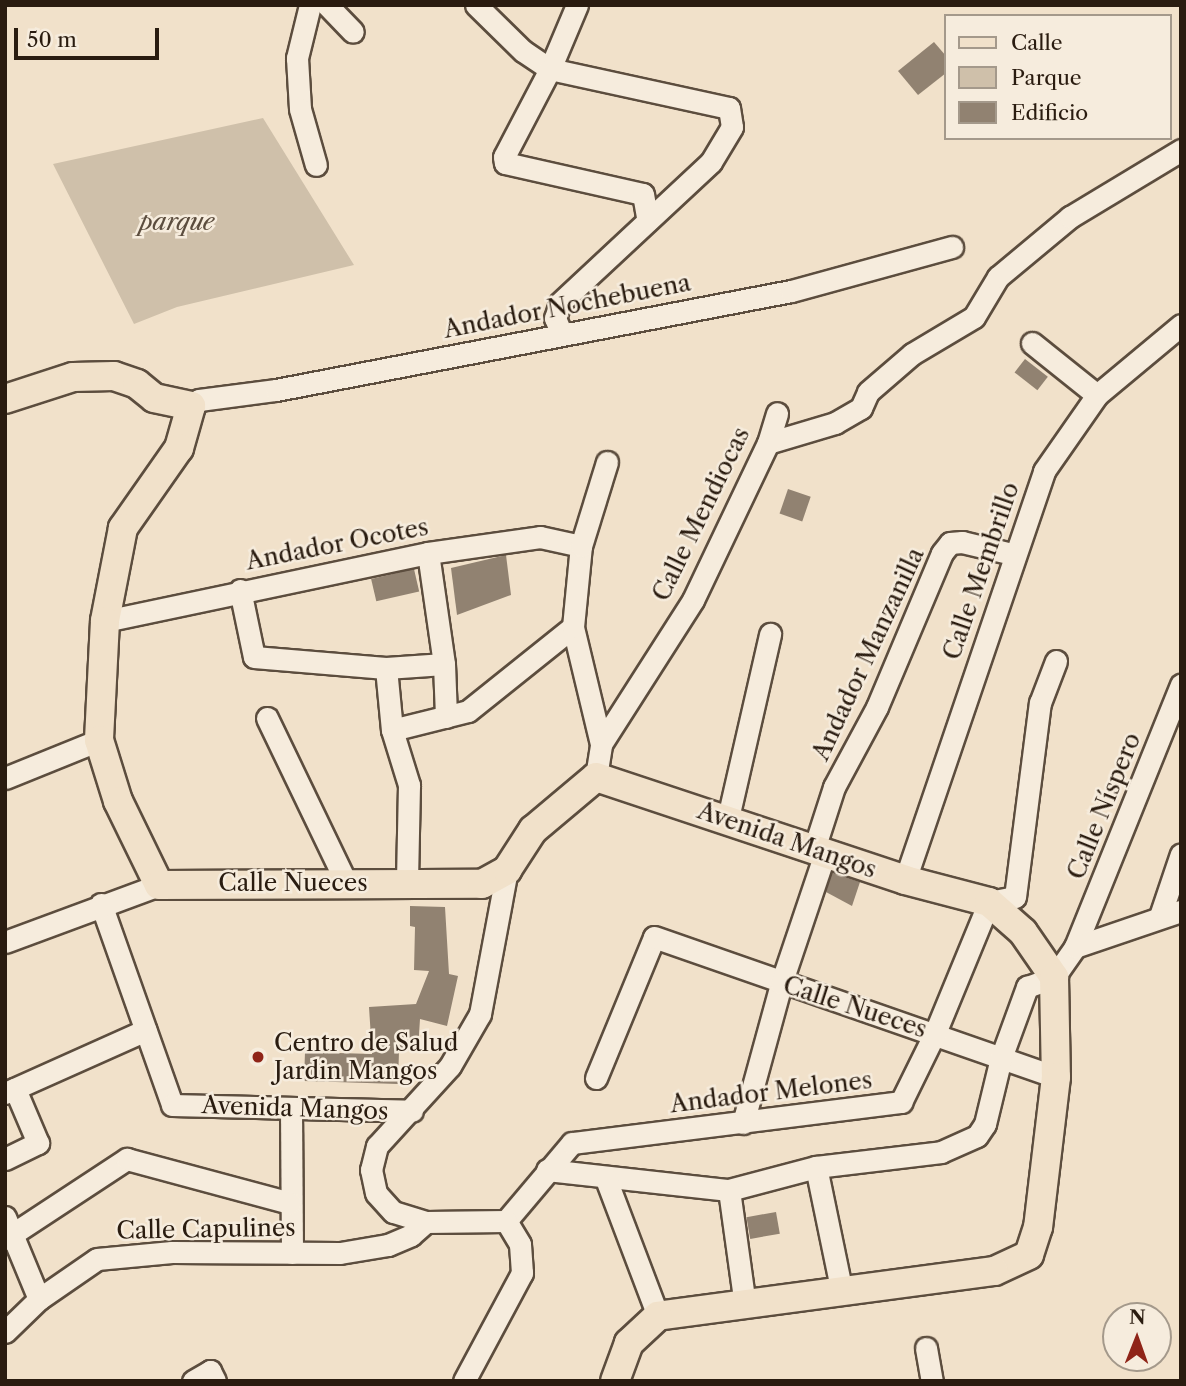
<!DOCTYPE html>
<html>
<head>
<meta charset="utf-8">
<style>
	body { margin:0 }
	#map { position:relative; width:1186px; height:1386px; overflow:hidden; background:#f1e1ca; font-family:"Libre Caslon Text",serif }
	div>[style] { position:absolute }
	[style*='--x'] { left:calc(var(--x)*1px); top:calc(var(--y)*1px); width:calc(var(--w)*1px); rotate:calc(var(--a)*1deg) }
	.green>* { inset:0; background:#cfc0aa }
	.building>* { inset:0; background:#918271; transform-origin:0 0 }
	.roads { filter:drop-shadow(2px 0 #5c4d3e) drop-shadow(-2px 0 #5c4d3e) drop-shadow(0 2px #5c4d3e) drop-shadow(0 -2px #5c4d3e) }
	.minor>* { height:21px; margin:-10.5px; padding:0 10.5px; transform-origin:10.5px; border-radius:10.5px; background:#f6ecdd }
	.major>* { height:28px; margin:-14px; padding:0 14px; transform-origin:14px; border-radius:14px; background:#f1e1ca }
	.dots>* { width:19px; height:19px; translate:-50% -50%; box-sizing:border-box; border:4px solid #f6ecdd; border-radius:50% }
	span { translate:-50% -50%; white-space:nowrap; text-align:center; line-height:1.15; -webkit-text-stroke:5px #f6ecdd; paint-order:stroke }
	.park-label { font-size:24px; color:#5c4d3e; font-style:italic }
	.street-label { font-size:24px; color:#2a1c10 }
	.poi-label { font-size:24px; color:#2a1c10 }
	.left { translate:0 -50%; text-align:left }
	.frame { position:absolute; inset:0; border:7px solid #2a1c10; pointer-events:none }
	.legend { position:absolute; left:944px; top:14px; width:228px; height:126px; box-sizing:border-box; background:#f6ecdd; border:2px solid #a4998b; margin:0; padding:9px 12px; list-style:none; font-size:21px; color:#2a1c10 }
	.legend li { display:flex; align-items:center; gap:14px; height:35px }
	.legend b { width:35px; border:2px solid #a4998b }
	.north { position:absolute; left:1102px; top:1302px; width:70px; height:70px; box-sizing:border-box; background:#f6ecdd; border:2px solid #a4998b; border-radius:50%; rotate:1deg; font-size:19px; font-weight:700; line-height:28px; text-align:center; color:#2a1c10 }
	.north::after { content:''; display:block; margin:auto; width:24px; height:32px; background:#8f2418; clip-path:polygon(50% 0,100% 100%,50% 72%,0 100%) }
	.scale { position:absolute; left:14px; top:28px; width:145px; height:32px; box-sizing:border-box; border:4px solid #2a1c10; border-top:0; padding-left:9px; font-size:21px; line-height:24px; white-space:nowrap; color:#2a1c10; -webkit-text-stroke:5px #f6ecdd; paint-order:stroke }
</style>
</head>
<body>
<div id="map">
	<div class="green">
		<i style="clip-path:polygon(263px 118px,354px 265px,177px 307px,134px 324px,53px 164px)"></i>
	</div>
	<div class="building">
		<i style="clip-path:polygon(934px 42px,946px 56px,946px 73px,918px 95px,898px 71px)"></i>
		<i style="left:1025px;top:359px;width:29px;height:17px;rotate:38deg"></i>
		<i style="left:788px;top:489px;width:24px;height:26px;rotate:19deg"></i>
		<i style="clip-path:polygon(506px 555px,511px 595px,457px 615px,451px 568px)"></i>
		<i style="left:414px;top:569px;width:23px;height:44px;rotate:77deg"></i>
		<i style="clip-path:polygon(832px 873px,860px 882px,852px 906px,826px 892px)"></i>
		<i style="clip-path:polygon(410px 906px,445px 907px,449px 974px,458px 976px,447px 1026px,420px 1019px,418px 1050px,399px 1051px,398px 1084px,304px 1081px,305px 1052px,372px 1054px,369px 1007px,416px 1004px,429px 971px,414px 970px,415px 927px,410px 926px)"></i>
		<i style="left:776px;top:1212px;width:22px;height:30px;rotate:80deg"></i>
	</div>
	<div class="roads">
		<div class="minor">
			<i style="--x:310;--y:5;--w:55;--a:103.8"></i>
			<i style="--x:297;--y:58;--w:51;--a:86.6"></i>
			<i style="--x:300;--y:109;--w:58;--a:74.1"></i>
			<i style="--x:327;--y:5;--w:37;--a:46"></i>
			<i style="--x:476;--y:5;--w:66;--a:44.4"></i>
			<i style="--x:523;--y:51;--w:32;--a:34"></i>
			<i style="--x:550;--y:69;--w:183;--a:12.3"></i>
			<i style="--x:729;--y:108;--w:19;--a:81"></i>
			<i style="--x:732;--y:127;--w:41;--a:121"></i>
			<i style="--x:711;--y:162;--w:207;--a:137"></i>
			<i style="--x:560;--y:303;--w:16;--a:108"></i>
			<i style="--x:555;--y:318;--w:15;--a:67"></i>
			<i style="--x:577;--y:5;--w:69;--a:112.9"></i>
			<i style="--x:550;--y:69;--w:99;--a:117.6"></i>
			<i style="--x:504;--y:157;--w:6;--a:81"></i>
			<i style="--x:505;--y:163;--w:141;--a:12.7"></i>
			<i style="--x:643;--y:194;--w:27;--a:80"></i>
			<i style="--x:1032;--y:343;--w:83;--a:38.7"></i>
			<i style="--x:191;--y:406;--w:10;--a:-37"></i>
			<i style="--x:199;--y:400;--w:78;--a:-7.4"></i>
			<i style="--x:276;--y:390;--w:524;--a:-10.88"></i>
			<i style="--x:791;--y:291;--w:167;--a:-15.3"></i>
			<i style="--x:768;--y:443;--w:70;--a:-16.6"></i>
			<i style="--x:835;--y:423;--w:30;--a:-30"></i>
			<i style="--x:861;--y:408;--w:17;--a:-66"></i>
			<i style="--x:868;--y:392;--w:58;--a:-40.8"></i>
			<i style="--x:912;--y:354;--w:72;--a:-30.8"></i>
			<i style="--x:974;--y:317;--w:47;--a:-59"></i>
			<i style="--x:998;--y:277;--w:94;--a:-39.8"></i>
			<i style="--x:1070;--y:217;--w:130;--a:-31.1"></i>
			<i style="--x:428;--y:553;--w:112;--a:81.8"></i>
			<i style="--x:444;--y:664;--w:53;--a:87.8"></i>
			<i style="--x:240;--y:590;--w:68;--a:78.2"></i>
			<i style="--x:254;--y:657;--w:132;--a:4.8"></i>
			<i style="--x:386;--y:668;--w:58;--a:-3.9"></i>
			<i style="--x:105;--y:621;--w:330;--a:-11.9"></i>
			<i style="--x:428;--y:553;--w:113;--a:-8.1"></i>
			<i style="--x:540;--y:537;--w:42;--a:12.4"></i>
			<i style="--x:386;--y:668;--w:62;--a:84.5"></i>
			<i style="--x:392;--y:730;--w:58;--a:72.8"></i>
			<i style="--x:409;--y:785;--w:99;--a:91.2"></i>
			<i style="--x:267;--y:718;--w:182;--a:64.3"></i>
			<i style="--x:392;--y:730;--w:78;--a:-14"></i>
			<i style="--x:468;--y:711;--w:134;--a:-38.7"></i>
			<i style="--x:601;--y:744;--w:171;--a:-57.4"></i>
			<i style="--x:693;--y:600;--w:174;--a:-64.5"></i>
			<i style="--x:768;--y:443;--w:31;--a:-73"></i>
			<i style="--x:596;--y:777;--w:33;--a:-81"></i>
			<i style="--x:601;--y:744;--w:120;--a:-103.5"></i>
			<i style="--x:573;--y:627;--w:81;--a:-84.4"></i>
			<i style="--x:581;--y:546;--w:88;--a:-72.8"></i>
			<i style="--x:5;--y:778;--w:101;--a:-22"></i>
			<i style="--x:728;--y:818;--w:189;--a:-77.1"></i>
			<i style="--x:814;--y:849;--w:65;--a:-72.1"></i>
			<i style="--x:834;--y:787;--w:91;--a:-61.7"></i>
			<i style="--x:877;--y:707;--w:167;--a:-67.1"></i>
			<i style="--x:942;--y:553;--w:13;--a:-51"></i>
			<i style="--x:950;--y:543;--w:12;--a:-5"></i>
			<i style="--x:962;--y:542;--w:51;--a:13.5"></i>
			<i style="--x:905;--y:880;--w:432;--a:-71.2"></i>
			<i style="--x:1044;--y:471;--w:93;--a:-55.1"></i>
			<i style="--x:1097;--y:395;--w:109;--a:-39.8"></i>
			<i style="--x:101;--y:904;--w:213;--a:70.5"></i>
			<i style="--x:172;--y:1105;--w:240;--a:1.4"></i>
			<i style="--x:1160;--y:916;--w:65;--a:-71.3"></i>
			<i style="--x:5;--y:942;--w:164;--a:-20.3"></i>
			<i style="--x:1075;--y:947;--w:283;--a:-68"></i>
			<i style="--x:596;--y:1078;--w:152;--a:-67.6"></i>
			<i style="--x:654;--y:937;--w:426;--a:19.2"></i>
			<i style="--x:5;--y:1093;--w:154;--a:-24.1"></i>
			<i style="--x:291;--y:1109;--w:144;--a:89.6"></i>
			<i style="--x:743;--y:1123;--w:144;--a:-74.7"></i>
			<i style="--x:781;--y:984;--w:138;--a:-71.4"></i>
			<i style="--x:5;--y:1159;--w:37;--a:-26"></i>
			<i style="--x:38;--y:1143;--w:59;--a:-113.1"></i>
			<i style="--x:816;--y:1167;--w:128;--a:78.3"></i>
			<i style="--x:547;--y:1170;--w:183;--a:6.3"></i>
			<i style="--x:729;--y:1190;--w:90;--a:-14.8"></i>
			<i style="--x:816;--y:1167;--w:126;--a:-6.8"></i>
			<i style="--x:941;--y:1152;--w:39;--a:-24"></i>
			<i style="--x:977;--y:1136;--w:14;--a:-56"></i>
			<i style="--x:985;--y:1124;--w:68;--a:-76.4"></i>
			<i style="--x:1001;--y:1058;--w:76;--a:-69.9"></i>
			<i style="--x:1027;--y:987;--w:29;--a:-20"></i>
			<i style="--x:1054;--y:977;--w:37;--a:-55"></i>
			<i style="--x:1075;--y:947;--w:112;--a:-18.8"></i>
			<i style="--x:606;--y:1179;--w:147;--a:69.2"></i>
			<i style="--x:729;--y:1190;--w:116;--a:82.1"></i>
			<i style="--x:5;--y:1217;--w:89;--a:67.5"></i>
			<i style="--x:506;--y:1221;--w:102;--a:-49.8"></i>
			<i style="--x:572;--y:1143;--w:332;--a:-7.1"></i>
			<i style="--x:901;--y:1102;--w:77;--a:-63.8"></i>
			<i style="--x:935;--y:1033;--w:142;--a:-67.6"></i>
			<i style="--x:989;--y:902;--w:26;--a:-11"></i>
			<i style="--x:1015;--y:897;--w:196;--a:-82.7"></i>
			<i style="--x:1040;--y:703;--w:45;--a:-69.1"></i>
			<i style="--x:5;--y:1239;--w:146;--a:-33.3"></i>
			<i style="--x:127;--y:1159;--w:169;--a:15.1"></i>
			<i style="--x:5;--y:1332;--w:47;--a:-44.1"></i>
			<i style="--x:39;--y:1299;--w:70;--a:-34.6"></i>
			<i style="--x:97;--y:1259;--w:75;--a:-5.3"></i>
			<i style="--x:172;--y:1252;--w:168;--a:0.3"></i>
			<i style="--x:340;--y:1253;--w:49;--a:-9.5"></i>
			<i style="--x:388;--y:1245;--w:25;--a:-23"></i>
			<i style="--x:411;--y:1235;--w:20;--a:-41"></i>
			<i style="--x:926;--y:1348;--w:34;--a:80"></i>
			<i style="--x:193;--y:1381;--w:20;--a:-30"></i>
			<i style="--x:210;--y:1371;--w:11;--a:63"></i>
			<i style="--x:464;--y:1381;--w:123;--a:-61.8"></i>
			<i style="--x:522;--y:1273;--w:29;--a:-94"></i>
			<i style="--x:520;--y:1244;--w:27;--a:-121"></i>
			<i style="--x:506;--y:1221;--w:80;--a:179.3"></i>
			<i style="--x:426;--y:1222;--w:34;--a:-163"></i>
			<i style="--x:393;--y:1212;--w:25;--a:-132"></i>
			<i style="--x:376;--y:1193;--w:24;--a:-102"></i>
			<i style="--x:371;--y:1170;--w:25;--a:-76"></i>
			<i style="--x:377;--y:1146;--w:108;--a:-47.6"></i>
			<i style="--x:450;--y:1066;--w:60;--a:-60"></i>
			<i style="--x:480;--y:1014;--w:147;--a:-79.4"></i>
		</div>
		<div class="major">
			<i style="--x:5;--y:399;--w:71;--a:-17.9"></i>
			<i style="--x:73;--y:377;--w:41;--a:-1.4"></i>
			<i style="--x:114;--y:376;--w:24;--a:19"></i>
			<i style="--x:137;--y:384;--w:22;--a:39"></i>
			<i style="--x:154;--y:398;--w:38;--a:12"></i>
			<i style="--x:191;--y:406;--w:44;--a:105.9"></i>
			<i style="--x:179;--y:448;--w:98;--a:125"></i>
			<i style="--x:123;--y:528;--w:95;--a:101"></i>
			<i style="--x:105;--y:621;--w:119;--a:92.9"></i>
			<i style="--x:99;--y:740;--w:64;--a:72.7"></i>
			<i style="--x:118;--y:801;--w:93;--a:64"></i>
			<i style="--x:159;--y:885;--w:323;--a:-0.2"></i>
			<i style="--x:482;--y:884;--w:29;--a:-29"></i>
			<i style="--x:507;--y:870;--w:48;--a:-57"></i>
			<i style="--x:533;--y:830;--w:82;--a:-40.1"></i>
			<i style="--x:596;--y:777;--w:326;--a:18.4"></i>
			<i style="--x:905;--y:880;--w:87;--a:14.7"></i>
			<i style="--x:989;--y:902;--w:45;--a:41.4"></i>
			<i style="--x:1023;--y:932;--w:55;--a:55.4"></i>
			<i style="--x:1054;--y:977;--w:100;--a:88.9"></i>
			<i style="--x:1056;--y:1077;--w:151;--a:96.8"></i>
			<i style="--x:1038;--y:1227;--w:29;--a:108"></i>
			<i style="--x:1029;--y:1255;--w:38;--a:155"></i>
			<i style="--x:994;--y:1271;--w:339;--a:172.4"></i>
			<i style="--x:658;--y:1316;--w:40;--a:137"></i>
			<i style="--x:629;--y:1343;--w:40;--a:110.2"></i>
		</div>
	</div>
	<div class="dots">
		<i style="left:258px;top:1057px;background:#8f2418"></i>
	</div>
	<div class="park-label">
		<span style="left:177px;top:222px">parque</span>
	</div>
	<div class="street-label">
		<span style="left:567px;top:306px;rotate:-11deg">Andador Nochebuena</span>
		<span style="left:701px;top:514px;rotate:-64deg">Calle Mendiocas</span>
		<span style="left:337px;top:544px;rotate:-11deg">Andador Ocotes</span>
		<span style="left:981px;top:571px;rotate:-71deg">Calle Membrillo</span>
		<span style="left:868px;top:654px;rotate:-65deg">Andador Manzanilla</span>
		<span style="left:1104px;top:806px;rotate:-68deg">Calle Níspero</span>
		<span style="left:787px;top:840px;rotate:19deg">Avenida Mangos</span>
		<span style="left:293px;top:883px">Calle Nueces</span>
		<span style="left:855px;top:1007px;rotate:18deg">Calle Nueces</span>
		<span style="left:771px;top:1092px;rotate:-7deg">Andador Melones</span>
		<span style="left:295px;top:1108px;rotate:2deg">Avenida Mangos</span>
		<span style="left:206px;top:1229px;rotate:-1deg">Calle Capulines</span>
	</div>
	<div class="poi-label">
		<span class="left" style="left:274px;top:1057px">Centro de Salud<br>Jardin Mangos</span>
	</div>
	<div class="frame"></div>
	<ul class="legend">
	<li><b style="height:9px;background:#f1e1ca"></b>Calle</li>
	<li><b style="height:19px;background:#cfc0aa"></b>Parque</li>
	<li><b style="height:19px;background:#918271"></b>Edificio</li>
	</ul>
	<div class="north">N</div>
	<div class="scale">50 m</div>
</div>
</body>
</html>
